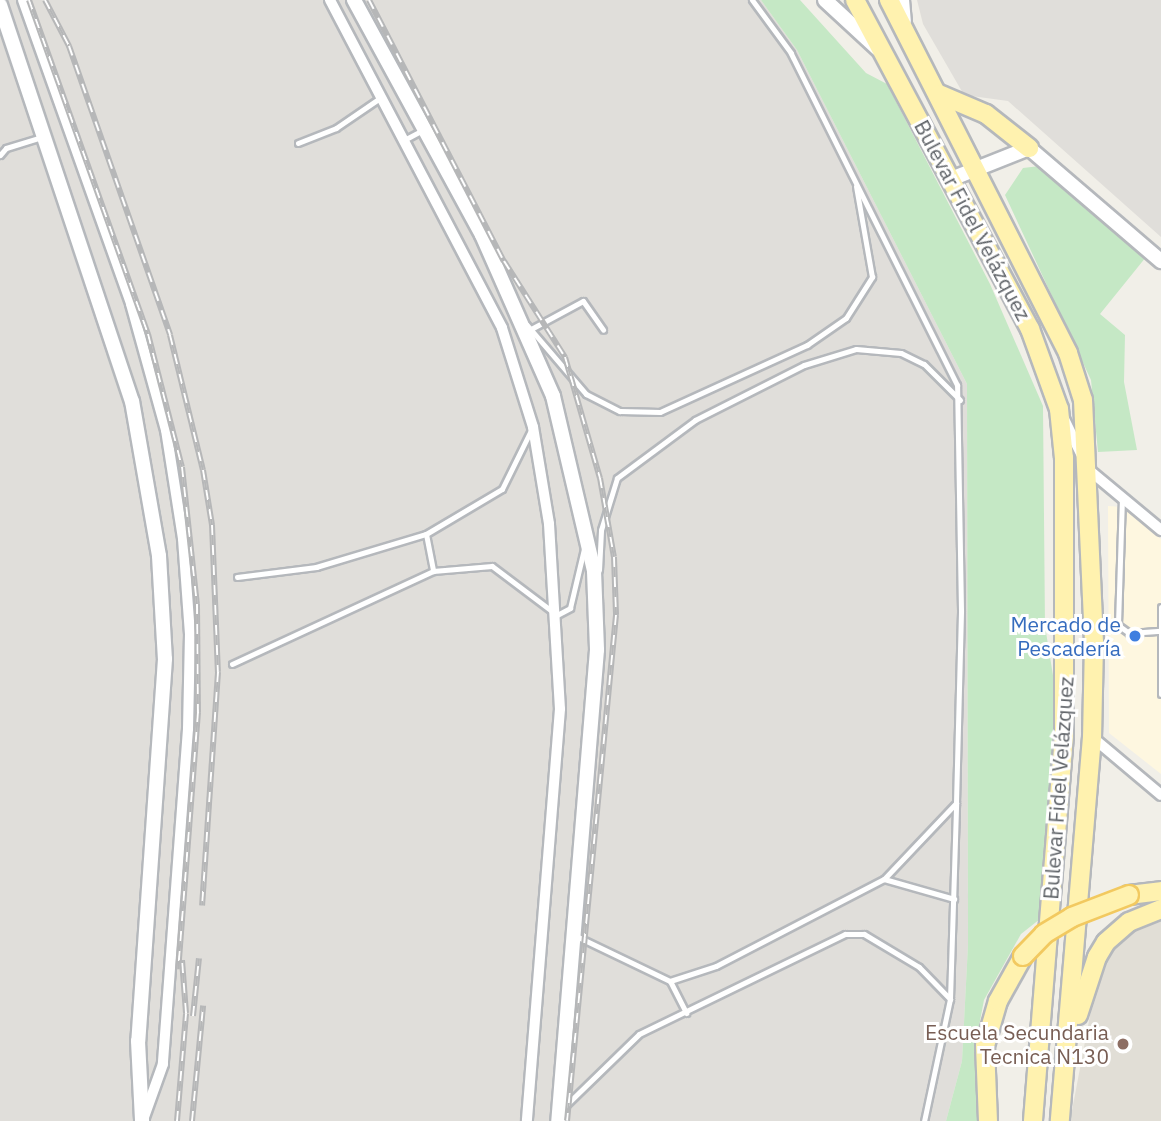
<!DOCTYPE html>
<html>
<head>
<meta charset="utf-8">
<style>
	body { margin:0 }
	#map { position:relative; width:1161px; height:1121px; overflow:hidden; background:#f1efe8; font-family:"IBM Plex Sans",sans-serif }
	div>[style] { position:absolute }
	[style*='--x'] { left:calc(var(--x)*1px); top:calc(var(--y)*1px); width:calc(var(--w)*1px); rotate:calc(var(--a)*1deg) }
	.commercial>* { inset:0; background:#fef7e0 }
	.industrial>* { inset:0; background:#e0deda }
	.education>* { inset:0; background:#e1ded6 }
	.green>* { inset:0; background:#c5e8c5 }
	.roads { filter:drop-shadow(2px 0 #b5b8bc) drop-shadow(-2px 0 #b5b8bc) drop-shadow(0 2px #b5b8bc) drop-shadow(0 -2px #b5b8bc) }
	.service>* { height:5px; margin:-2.5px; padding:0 2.5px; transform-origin:2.5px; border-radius:2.5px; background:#fff }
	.minor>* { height:10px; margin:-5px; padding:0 5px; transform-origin:5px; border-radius:5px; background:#fff }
	.tertiary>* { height:14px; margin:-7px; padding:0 7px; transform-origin:7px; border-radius:7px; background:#fff }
	.primary>* { height:18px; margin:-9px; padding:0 9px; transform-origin:9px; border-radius:9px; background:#fff2af }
	.rail>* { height:6px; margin-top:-3px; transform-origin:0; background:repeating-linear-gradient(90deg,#fff 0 10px,#b6b7b8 0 20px); box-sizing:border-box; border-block:2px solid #b6b7b8 }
	.bridges { filter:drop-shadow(2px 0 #f2c960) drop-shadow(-2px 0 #f2c960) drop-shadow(0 2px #f2c960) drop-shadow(0 -2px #f2c960) }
	.primary-bridge>* { height:18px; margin:-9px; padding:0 9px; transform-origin:9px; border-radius:9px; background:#fff2af }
	.dots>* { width:19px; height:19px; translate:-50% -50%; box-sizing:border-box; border:4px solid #fff; border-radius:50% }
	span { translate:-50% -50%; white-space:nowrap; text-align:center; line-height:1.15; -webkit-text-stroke:6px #fff; paint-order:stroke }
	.street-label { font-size:21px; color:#5f6368 }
	.shop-label { font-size:21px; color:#366cbe }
	.right { translate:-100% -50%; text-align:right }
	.education-label { font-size:21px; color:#785e54 }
</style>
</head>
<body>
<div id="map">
	<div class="commercial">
		<i style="clip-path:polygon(1108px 506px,1124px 507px,1161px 539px,1161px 774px,1109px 733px)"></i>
	</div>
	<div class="industrial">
		<i style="clip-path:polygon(0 0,761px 0,797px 50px,967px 384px,968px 945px,962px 1061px,946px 1121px,0 1121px)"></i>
		<i style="clip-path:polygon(917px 0,1161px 0,1161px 237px,1008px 101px,964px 95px,923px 24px)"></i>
	</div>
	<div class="education">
		<i style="clip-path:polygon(1161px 921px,1161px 1121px,1070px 1121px,1099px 968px,1118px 943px,1143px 926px)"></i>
	</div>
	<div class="green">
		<i style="clip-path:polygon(761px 0,800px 0,866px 73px,887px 84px,990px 284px,1043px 406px,1045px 626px,1057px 700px,1040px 919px,1021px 934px,984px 1000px,974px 1052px,978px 1121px,946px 1121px,962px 1061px,968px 945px,967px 384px,797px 50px)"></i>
		<i style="clip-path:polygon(1040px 166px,1146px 257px,1100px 314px,1125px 335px,1124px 382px,1137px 450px,1098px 452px,1091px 380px,1005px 195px,1023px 168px)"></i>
	</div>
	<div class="roads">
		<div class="service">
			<i style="--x:404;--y:140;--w:21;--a:-28"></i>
			<i style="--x:298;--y:143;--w:41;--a:-21.5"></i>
			<i style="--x:336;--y:128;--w:53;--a:-34.3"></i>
			<i style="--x:0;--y:155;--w:9;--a:-49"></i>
			<i style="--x:6;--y:148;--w:37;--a:-17"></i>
			<i style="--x:527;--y:325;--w:91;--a:49.5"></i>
			<i style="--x:586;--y:394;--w:38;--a:27"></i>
			<i style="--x:620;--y:411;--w:40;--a:1.4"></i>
			<i style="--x:660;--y:412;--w:162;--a:-24.5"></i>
			<i style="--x:807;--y:345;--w:47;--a:-34.7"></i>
			<i style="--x:846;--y:318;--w:49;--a:-57.6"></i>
			<i style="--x:872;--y:277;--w:92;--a:-100"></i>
			<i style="--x:531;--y:329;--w:59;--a:-28.3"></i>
			<i style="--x:583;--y:301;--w:35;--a:55"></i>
			<i style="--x:1122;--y:497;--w:128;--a:91.8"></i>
			<i style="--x:1118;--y:625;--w:14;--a:36"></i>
			<i style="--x:1129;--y:633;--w:32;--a:-4"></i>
			<i style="--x:426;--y:534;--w:38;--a:79"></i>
			<i style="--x:599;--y:570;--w:40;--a:-87.1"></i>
			<i style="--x:601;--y:530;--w:54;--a:-72.9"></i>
			<i style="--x:617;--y:478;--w:97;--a:-36.6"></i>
			<i style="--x:695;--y:420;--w:122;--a:-26.8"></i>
			<i style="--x:804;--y:365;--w:54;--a:-17.1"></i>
			<i style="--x:856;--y:349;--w:45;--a:5.1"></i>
			<i style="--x:901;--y:353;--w:25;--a:26"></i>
			<i style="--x:924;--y:364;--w:51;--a:45"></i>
			<i style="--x:237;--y:577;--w:80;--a:-7.2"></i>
			<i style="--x:316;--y:567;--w:115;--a:-16.7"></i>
			<i style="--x:426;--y:534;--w:88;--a:-30.6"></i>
			<i style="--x:502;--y:489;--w:68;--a:-63.8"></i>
			<i style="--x:1161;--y:607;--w:87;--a:90"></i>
			<i style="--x:232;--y:664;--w:221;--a:-24.8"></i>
			<i style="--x:433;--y:571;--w:59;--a:-4.8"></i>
			<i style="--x:492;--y:566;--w:81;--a:37"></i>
			<i style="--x:557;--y:615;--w:15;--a:-28"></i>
			<i style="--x:570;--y:608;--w:61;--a:-76.7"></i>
			<i style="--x:884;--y:879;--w:73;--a:15.9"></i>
			<i style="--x:576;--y:936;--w:104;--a:25.6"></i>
			<i style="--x:670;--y:981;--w:48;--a:-18.1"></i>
			<i style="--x:716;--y:966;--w:189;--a:-27.4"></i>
			<i style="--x:884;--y:879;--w:105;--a:-46.5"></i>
			<i style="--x:956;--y:803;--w:193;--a:-88.5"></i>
			<i style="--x:961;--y:610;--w:225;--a:-91"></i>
			<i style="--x:957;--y:385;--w:371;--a:-116.6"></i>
			<i style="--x:791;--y:53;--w:66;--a:-126.3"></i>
			<i style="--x:670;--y:981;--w:36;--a:63"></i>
			<i style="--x:950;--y:999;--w:196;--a:-88.2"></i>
			<i style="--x:562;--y:1109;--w:107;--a:-44.2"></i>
			<i style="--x:639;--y:1034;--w:229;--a:-25.9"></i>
			<i style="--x:845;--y:934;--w:19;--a:0"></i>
			<i style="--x:864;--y:934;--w:64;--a:31"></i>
			<i style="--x:919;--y:967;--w:45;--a:45.9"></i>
			<i style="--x:950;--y:999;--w:125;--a:102"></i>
		</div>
		<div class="minor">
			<i style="--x:23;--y:0;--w:323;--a:70.4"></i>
			<i style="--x:131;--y:304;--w:131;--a:74.5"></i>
			<i style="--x:166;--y:430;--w:110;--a:81.1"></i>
			<i style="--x:183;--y:539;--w:95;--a:85.8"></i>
			<i style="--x:190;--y:634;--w:95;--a:91.2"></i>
			<i style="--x:188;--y:729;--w:336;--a:94.3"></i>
			<i style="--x:163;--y:1064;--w:59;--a:109.7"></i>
			<i style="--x:330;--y:0;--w:370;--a:62.3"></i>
			<i style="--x:502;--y:328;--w:104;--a:72.6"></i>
			<i style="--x:533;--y:427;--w:98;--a:80.6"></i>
			<i style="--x:549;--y:524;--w:185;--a:86.6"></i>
			<i style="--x:560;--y:709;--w:413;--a:94.6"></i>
			<i style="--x:904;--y:0;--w:21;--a:85"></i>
			<i style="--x:1064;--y:419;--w:57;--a:63.9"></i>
			<i style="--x:1089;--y:470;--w:94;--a:39.8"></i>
			<i style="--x:1092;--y:737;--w:90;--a:40"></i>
		</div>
		<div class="tertiary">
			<i style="--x:354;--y:0;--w:268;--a:61.4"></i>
			<i style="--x:482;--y:235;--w:176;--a:66.2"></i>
			<i style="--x:553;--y:396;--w:180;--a:76.8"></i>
			<i style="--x:594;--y:571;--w:79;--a:87.8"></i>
			<i style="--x:597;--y:650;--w:473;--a:94.7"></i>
			<i style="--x:825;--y:0;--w:72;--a:42.8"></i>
			<i style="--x:0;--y:5;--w:417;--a:71.6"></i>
			<i style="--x:132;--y:401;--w:157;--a:80.1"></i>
			<i style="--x:159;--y:556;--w:103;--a:86.7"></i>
			<i style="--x:165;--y:659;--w:383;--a:94"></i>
			<i style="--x:138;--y:1041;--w:80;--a:87.1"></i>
			<i style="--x:951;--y:179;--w:84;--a:-21.7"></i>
			<i style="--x:1029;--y:148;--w:174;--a:40.6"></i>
		</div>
		<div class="primary">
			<i style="--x:855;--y:0;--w:373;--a:62"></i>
			<i style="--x:1030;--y:329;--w:85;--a:70.1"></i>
			<i style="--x:1059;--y:409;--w:49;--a:84.2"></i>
			<i style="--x:1064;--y:458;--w:277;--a:90"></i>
			<i style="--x:1064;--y:735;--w:387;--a:94.6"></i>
			<i style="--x:889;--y:0;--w:396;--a:63.1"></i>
			<i style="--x:1068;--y:353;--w:49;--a:72.3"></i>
			<i style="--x:1083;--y:400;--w:243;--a:87.4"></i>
			<i style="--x:1094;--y:643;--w:94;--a:91.2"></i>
			<i style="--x:1092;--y:737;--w:385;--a:94.8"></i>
			<i style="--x:939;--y:94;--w:51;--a:23.1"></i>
			<i style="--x:986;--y:114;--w:55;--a:38.3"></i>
			<i style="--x:1129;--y:895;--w:32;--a:-7"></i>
			<i style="--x:1078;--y:1015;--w:61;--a:-71.9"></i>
			<i style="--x:1097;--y:957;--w:17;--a:-59"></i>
			<i style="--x:1106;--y:942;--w:30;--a:-41"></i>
			<i style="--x:1129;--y:922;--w:35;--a:-22"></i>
			<i style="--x:988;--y:1121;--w:75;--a:-92.3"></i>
			<i style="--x:985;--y:1046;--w:47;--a:-73.9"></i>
			<i style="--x:998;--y:1001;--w:51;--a:-60.9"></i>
		</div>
	</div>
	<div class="rail">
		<i style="--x:29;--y:0;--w:355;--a:70.4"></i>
		<i style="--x:148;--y:334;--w:137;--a:75.7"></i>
		<i style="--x:182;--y:467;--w:138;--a:83.8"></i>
		<i style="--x:197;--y:604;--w:108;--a:89.5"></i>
		<i style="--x:198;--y:712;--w:258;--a:94.4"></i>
		<i style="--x:45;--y:0;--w:52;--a:62.4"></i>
		<i style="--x:69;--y:46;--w:306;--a:70.7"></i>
		<i style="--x:170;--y:335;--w:139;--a:76.3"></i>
		<i style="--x:203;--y:470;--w:56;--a:80.7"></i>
		<i style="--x:212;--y:525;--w:147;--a:87.7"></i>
		<i style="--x:218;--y:672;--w:234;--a:93.9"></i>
		<i style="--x:369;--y:0;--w:294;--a:62.7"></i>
		<i style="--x:504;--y:261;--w:114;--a:57.6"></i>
		<i style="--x:565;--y:357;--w:126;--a:73.9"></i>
		<i style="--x:600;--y:478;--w:80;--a:80"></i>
		<i style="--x:614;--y:557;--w:58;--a:88"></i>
		<i style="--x:616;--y:615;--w:508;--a:95.53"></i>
		<i style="--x:193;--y:1016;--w:58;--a:-84.1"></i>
		<i style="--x:177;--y:1121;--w:108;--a:-85.2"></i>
		<i style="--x:186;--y:1013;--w:53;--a:-94.3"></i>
		<i style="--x:192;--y:1121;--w:116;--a:-84.5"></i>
	</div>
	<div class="bridges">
		<div class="primary-bridge">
			<i style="--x:1023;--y:956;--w:30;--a:-46"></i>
			<i style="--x:1044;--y:934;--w:33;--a:-31"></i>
			<i style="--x:1072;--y:917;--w:61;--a:-21.1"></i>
		</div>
	</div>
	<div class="dots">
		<i style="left:1135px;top:636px;background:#3f7fe0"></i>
		<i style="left:1123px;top:1044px;background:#8d6e63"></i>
	</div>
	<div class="street-label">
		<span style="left:973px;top:220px;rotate:62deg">Bulevar Fidel Velázquez</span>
		<span style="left:1058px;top:788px;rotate:-86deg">Bulevar Fidel Velázquez</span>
	</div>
	<div class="shop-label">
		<span class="right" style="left:1121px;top:636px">Mercado de<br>Pescadería</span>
	</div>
	<div class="education-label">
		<span class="right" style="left:1109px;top:1044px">Escuela Secundaria<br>Tecnica N130</span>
	</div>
</div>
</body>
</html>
